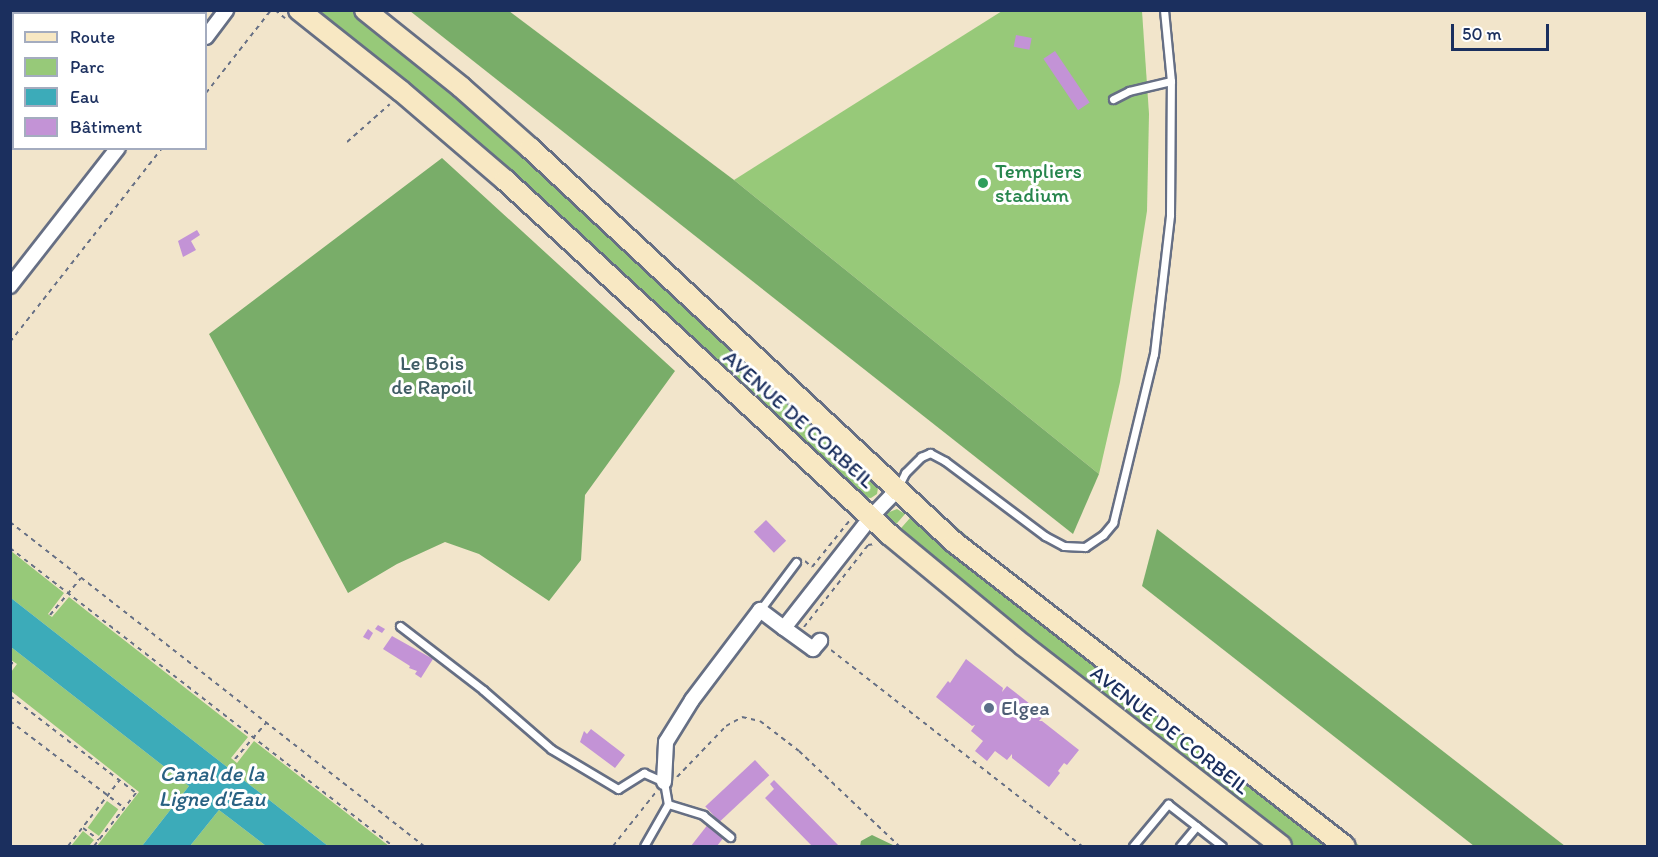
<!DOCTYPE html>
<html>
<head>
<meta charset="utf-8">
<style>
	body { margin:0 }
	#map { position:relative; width:1658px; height:857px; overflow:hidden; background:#f2e5cb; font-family:Itim,sans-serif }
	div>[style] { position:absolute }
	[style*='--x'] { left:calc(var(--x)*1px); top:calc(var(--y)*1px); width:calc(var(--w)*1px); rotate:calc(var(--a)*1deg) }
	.green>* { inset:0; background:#97c979; transform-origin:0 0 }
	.forest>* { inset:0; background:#79ad69 }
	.water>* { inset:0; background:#3cabb9 }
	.building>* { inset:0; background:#c393d6; transform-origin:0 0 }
	.path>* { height:2px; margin-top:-1px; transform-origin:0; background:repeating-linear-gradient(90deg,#666f84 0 4.5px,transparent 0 9px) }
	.roads { filter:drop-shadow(2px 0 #666f84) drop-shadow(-2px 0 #666f84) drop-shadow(0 2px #666f84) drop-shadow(0 -2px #666f84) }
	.service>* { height:7px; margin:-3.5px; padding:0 3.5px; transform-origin:3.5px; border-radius:3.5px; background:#fff }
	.minor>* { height:14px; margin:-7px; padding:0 7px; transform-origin:7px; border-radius:7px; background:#fff }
	.secondary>* { height:20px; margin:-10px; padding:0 10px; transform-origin:10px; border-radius:10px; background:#f8e8c3 }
	.dots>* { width:16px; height:16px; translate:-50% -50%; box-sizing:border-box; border:3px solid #fff; border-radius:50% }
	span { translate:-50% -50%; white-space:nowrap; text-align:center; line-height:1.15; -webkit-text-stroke:6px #fff; paint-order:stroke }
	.leisure-label { font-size:21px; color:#27864d }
	.left { translate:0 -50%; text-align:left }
	.park-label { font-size:21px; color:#405d66 }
	.street-label { font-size:21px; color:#1b2f5e }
	.service-label { font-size:21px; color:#4e5e75 }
	.water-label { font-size:22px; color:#286182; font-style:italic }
	.frame { position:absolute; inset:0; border:12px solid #1b2f5e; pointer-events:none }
	.legend { position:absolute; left:12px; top:12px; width:195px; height:138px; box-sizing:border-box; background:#fff; border:2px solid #a4acbf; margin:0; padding:8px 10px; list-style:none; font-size:18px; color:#1b2f5e }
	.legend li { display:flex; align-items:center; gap:12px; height:30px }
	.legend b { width:30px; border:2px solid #a4acbf }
	.scale { position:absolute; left:1451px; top:24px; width:98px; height:27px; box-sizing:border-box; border:3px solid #1b2f5e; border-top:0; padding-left:8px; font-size:18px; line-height:21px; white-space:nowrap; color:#1b2f5e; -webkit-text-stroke:4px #fff; paint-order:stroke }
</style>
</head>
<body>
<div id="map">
	<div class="green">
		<i style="clip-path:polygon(308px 11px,354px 11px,477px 109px,879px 482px,877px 494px,871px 498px,863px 497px,800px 439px,787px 433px)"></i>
		<i style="clip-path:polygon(1002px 11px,1142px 11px,1149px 114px,1147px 211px,1120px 382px,1099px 474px,734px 180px)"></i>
		<i style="clip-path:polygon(926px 501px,993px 558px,1360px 846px,1354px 846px,1054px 612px,923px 504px)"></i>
		<i style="clip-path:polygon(897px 509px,905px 514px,891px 530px,885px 517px,887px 513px)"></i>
		<i style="clip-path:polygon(910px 518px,958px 560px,979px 569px,1333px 846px,1287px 846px,895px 535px)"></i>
		<i style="clip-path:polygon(11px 551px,64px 593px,48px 614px,52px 617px,69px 597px,248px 737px,231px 758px,237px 763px,254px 741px,389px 846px,328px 846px,11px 598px)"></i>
		<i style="clip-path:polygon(11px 647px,189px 786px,142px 846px,97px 846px,139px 792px,11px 691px,11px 672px,17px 664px,11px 660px)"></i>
		<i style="left:107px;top:801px;width:14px;height:33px;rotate:36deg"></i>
		<i style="clip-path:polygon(219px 810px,266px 846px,190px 846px)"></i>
		<i style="clip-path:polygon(83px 831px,94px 840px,89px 846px,71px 846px)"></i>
	</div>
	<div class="forest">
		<i style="clip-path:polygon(410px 11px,509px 11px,734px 180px,1099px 474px,1073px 534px)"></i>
		<i style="clip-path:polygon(442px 158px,675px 371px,585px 495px,581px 560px,549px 601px,479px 554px,445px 542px,397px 564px,348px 593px,209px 334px)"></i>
		<i style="clip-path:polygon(1157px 529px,1565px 846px,1474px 846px,1142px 586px)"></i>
		<i style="clip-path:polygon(872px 835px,895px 846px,896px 846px,860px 846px,861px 841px)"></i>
	</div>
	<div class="water">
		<i style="clip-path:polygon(10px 598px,11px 598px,328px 846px,266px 846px,219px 810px,190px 846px,142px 846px,189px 786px,11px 647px)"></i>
	</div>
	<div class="building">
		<i style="left:1016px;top:35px;width:16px;height:12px;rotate:11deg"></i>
		<i style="left:1055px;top:51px;width:62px;height:14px;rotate:56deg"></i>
		<i style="clip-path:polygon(197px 230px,200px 235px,191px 241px,196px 250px,183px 257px,178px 241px)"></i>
		<i style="left:766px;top:520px;width:29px;height:17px;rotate:46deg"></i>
		<i style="clip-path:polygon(378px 625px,385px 629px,382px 633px,375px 629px)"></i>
		<i style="clip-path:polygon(368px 629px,373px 633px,369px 640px,363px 637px)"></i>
		<i style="clip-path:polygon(392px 636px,433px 659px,421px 678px,415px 674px,417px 671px,409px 668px,410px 666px,383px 649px)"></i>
		<i style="clip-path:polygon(966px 659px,1003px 688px,1002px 692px,1007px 686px,1044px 715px,1039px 721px,1042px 721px,1079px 750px,1067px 765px,1064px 763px,1058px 771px,1060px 773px,1049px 787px,1012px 758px,1012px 754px,1007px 760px,995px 751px,987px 761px,975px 751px,983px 741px,971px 731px,975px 725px,972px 726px,936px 697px,948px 681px,950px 683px)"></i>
		<i style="clip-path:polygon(591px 729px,625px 755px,615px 768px,580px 742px,584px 731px,587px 734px)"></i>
		<i style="left:755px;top:760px;width:21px;height:68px;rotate:47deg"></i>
		<i style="clip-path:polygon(774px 780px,839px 846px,812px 846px,765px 798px,774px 789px,770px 784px)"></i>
		<i style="clip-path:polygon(709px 823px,724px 837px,717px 846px,691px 846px)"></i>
	</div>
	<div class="path">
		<i style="--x:275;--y:10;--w:13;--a:39"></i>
		<i style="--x:54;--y:14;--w:6;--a:-45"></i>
		<i style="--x:10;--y:41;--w:4;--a:-27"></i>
		<i style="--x:206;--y:93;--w:105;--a:-51.9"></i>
		<i style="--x:347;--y:142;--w:57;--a:-41.5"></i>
		<i style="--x:10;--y:342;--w:246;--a:-51.9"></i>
		<i style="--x:10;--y:522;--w:526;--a:38.05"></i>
		<i style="--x:10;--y:548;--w:485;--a:37.9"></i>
		<i style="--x:805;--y:561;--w:9;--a:41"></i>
		<i style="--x:812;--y:567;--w:60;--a:-51"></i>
		<i style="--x:50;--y:615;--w:48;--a:-50"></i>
		<i style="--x:804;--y:627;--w:104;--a:-52"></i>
		<i style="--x:868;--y:545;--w:7;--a:-8"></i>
		<i style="--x:831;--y:650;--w:318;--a:38"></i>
		<i style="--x:10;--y:666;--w:5;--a:-53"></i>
		<i style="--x:10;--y:696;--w:159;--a:37.6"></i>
		<i style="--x:136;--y:793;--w:68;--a:128.4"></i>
		<i style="--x:10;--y:721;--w:143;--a:37.3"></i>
		<i style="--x:235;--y:759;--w:48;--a:-49.3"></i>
		<i style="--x:677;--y:777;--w:71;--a:-46.1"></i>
		<i style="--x:726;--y:726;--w:18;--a:-29"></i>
		<i style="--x:742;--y:717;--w:18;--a:13"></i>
		<i style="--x:760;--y:721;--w:49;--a:37.6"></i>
		<i style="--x:799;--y:751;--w:138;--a:43.5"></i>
		<i style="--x:83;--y:828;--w:20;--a:37"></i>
		<i style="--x:68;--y:846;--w:83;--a:-51.9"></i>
		<i style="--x:613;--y:846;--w:69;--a:-51.5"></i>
	</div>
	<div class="roads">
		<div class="service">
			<i style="--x:1164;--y:10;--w:71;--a:84.4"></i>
			<i style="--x:898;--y:487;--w:16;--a:-63"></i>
			<i style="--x:905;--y:473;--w:23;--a:-45"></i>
			<i style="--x:921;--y:457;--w:10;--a:-24"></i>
			<i style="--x:930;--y:453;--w:17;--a:28"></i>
			<i style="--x:945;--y:461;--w:125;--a:36.9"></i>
			<i style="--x:1045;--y:536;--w:21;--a:28"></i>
			<i style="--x:1064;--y:546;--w:21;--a:3"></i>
			<i style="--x:1085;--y:547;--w:22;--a:-34"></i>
			<i style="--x:1103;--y:535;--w:16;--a:-50"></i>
			<i style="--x:1113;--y:523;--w:174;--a:-76.4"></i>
			<i style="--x:1154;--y:354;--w:140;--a:-83.4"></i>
			<i style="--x:1170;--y:215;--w:134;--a:-89.6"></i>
			<i style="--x:1171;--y:81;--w:43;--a:166.6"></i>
			<i style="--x:1129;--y:91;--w:18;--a:153"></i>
			<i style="--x:760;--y:610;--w:60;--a:-53.1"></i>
			<i style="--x:400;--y:626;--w:105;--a:37.6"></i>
			<i style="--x:483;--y:690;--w:90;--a:40.9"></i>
			<i style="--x:551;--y:749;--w:78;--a:30.8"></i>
			<i style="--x:618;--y:789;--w:31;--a:-32"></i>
			<i style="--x:644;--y:773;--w:22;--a:24"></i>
			<i style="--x:664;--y:782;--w:22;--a:80"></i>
			<i style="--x:668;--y:804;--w:48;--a:119.7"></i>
			<i style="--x:668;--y:804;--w:37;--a:17"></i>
			<i style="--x:703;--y:815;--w:35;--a:39"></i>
			<i style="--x:1133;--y:846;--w:55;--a:-50.2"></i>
			<i style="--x:1168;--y:804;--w:68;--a:37.9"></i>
			<i style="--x:1180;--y:846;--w:26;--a:-50"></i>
		</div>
		<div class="minor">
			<i style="--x:206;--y:37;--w:34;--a:-53"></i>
			<i style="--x:10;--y:286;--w:175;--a:-52"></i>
			<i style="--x:784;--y:628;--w:36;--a:36"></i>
			<i style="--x:813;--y:649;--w:11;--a:-49"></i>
			<i style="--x:664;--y:782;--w:40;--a:-87.1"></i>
			<i style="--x:666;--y:742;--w:49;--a:-58.2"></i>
			<i style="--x:692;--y:700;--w:113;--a:-52.9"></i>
			<i style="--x:760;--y:610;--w:30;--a:37"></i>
			<i style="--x:784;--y:628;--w:141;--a:-51.9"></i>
			<i style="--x:871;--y:517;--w:37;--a:-46"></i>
		</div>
		<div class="secondary">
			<i style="--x:299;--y:10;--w:130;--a:38.5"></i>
			<i style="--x:401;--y:91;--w:137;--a:40.6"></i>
			<i style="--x:505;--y:180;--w:524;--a:42.68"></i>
			<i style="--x:890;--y:535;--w:173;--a:39.6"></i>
			<i style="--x:1023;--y:645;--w:327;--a:37.9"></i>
			<i style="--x:365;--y:10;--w:123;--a:38.7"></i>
			<i style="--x:461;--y:87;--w:92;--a:41.5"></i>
			<i style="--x:530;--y:148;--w:579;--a:42.9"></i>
			<i style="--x:954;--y:542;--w:495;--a:37.9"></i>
		</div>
	</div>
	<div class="dots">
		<i style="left:983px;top:183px;background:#2e9e5b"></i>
		<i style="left:989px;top:708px;background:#5c6f8a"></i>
	</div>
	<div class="leisure-label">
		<span class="left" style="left:995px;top:183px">Templiers<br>stadium</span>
	</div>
	<div class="park-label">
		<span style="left:432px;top:375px">Le Bois<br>de Rapoil</span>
	</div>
	<div class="street-label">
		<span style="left:799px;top:419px;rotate:42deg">AVENUE DE CORBEIL</span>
		<span style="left:1170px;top:730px;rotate:38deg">AVENUE DE CORBEIL</span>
	</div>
	<div class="service-label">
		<span class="left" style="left:1001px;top:708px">Elgea</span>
	</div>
	<div class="water-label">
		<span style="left:212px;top:786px">Canal de la<br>Ligne d'Eau</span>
	</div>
	<div class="frame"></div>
	<ul class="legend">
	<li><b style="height:8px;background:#f8e8c3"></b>Route</li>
	<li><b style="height:16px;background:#97c979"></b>Parc</li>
	<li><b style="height:16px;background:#3cabb9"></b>Eau</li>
	<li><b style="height:16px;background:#c393d6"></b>Bâtiment</li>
	</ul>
	<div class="scale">50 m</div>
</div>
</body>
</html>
